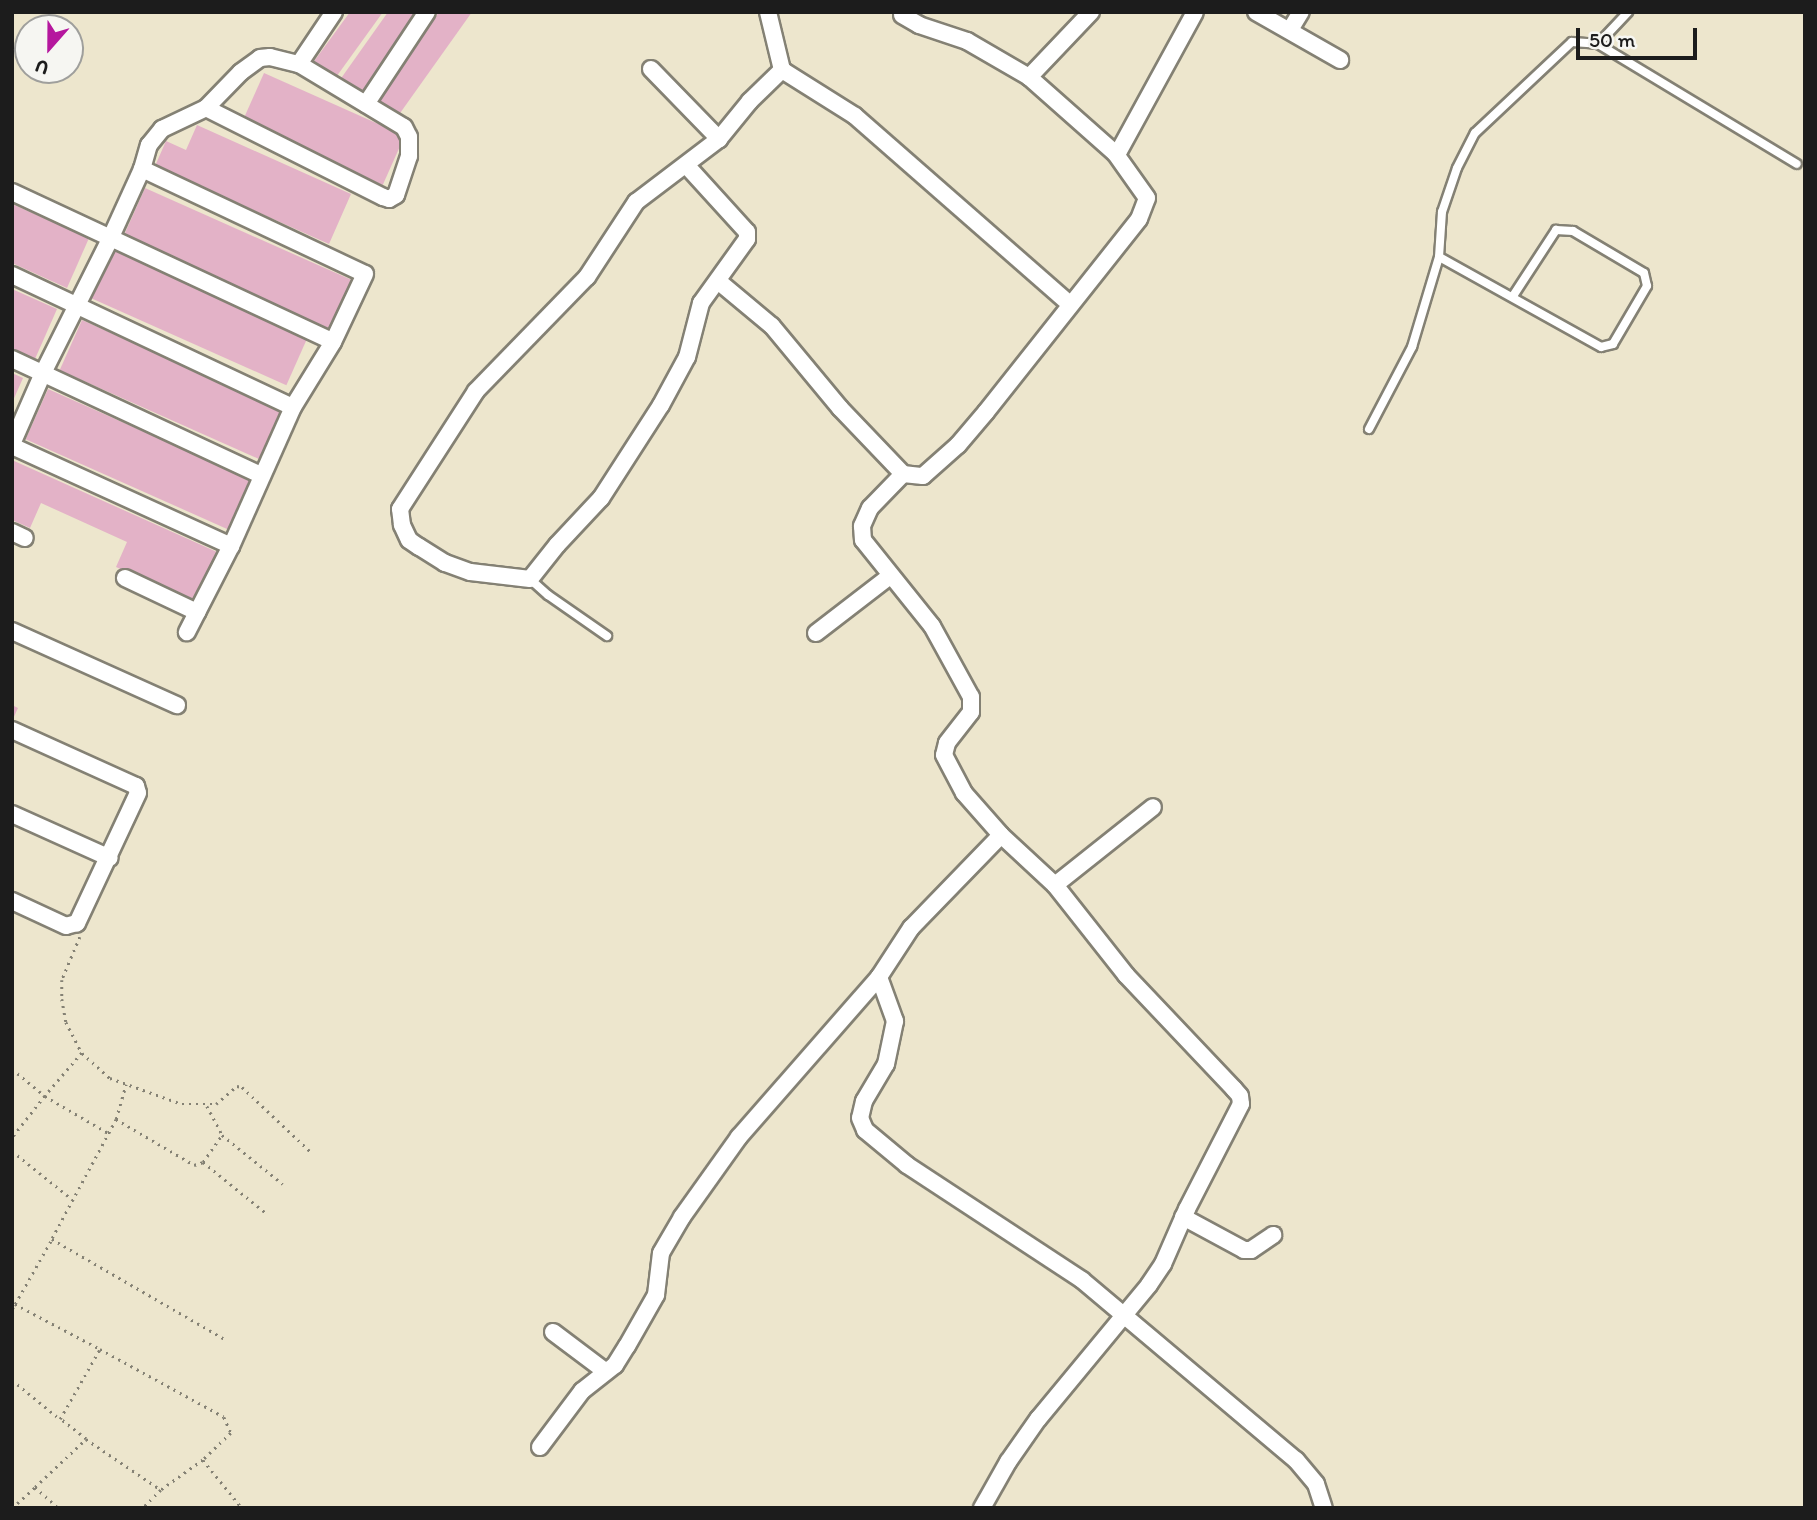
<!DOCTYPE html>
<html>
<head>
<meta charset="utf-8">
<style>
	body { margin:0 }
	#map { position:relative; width:1817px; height:1520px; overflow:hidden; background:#ede6cd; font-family:Itim,sans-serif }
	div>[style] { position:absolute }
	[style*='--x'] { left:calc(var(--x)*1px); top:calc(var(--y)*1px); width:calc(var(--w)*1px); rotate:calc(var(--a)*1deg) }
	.building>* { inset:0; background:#e3b2c7; transform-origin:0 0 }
	.path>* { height:2.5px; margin-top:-1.25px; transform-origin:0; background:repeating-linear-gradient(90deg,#848174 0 2px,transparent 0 7px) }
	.roads { filter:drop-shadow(2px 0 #848174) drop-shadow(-2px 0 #848174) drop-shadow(0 2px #848174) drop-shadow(0 -2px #848174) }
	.service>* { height:8px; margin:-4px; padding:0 4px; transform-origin:4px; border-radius:4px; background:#fff }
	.minor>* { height:16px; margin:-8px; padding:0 8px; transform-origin:8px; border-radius:8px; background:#fff }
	span { translate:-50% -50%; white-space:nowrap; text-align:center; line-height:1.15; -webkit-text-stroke:5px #f6f6f2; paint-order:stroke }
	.frame { position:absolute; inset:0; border:14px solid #1c1c1c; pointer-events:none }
	.north { position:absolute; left:14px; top:14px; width:70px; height:70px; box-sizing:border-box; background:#f6f6f2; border:2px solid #9f9f9c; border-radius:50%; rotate:201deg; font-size:19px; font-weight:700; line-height:28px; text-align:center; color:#1c1c1c }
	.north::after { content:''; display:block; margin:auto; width:24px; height:32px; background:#b5179e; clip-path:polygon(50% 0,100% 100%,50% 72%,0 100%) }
	.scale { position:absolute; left:1576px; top:28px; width:121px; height:32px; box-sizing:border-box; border:4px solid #1c1c1c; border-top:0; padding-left:9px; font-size:21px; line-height:24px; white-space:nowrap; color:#1c1c1c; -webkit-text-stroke:5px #f6f6f2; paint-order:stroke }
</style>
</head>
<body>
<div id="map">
	<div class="building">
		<i style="clip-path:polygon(350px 12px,383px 12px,334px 80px,312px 64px)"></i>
		<i style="clip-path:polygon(388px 12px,421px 12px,359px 99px,337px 84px)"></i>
		<i style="clip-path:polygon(439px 12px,472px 12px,398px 116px,376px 100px)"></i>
		<i style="left:264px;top:73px;width:154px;height:54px;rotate:24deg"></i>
		<i style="clip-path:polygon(197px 125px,351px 194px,329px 244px,155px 166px,166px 141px,186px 150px)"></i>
		<i style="left:145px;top:188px;width:227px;height:55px;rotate:24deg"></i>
		<i style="clip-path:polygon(12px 204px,89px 238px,67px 288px,12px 263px)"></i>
		<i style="left:111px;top:248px;width:216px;height:54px;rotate:24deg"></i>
		<i style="clip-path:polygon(12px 289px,57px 309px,35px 359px,12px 349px)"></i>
		<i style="left:82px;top:320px;width:226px;height:55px;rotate:24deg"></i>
		<i style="clip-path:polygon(12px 373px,23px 378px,12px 403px)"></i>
		<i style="left:48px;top:389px;width:226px;height:55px;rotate:24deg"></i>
		<i style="clip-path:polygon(12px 460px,217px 552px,194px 602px,116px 567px,127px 542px,41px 503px,30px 528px,12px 520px)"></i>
		<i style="clip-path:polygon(12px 705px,18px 708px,12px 721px)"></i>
	</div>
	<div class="path">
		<i style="--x:80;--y:937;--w:47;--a:112.7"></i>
		<i style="--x:62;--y:980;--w:19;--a:90"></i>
		<i style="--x:62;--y:999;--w:23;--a:80"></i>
		<i style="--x:66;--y:1022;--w:35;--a:63"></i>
		<i style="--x:82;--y:1053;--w:38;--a:42"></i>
		<i style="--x:110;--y:1078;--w:77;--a:19.9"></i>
		<i style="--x:182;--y:1104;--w:34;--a:0"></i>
		<i style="--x:216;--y:1104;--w:28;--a:-41"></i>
		<i style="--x:237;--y:1086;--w:5;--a:11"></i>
		<i style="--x:242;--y:1087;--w:95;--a:43.3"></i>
		<i style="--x:82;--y:1053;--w:57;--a:130.7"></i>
		<i style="--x:45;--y:1096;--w:73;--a:30.4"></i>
		<i style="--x:12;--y:1069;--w:43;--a:39.3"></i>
		<i style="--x:45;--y:1096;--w:53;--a:128.2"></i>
		<i style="--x:207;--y:1106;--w:32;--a:62"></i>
		<i style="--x:116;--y:1119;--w:91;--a:30.5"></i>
		<i style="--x:194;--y:1165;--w:9;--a:-18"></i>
		<i style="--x:203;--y:1162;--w:33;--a:-55"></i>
		<i style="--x:222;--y:1135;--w:78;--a:38.8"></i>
		<i style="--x:12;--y:1151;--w:77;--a:38.7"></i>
		<i style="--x:203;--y:1162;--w:81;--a:39"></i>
		<i style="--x:52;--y:1238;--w:135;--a:-61.7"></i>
		<i style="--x:116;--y:1119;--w:36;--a:-74"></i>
		<i style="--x:15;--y:1304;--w:75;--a:-60.4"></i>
		<i style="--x:52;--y:1239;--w:201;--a:30.1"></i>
		<i style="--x:12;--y:1309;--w:6;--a:-59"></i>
		<i style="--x:15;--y:1304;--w:96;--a:27.9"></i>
		<i style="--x:12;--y:1380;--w:62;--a:39.1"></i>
		<i style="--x:86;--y:1439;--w:33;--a:-142"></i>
		<i style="--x:60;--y:1419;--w:81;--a:-60.3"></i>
		<i style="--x:100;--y:1349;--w:141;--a:28.7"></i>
		<i style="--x:224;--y:1417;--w:17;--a:66"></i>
		<i style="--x:231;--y:1433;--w:39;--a:136"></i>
		<i style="--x:203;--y:1460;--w:52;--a:144.5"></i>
		<i style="--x:203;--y:1460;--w:62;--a:50.9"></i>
		<i style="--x:35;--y:1487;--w:70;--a:-43.3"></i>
		<i style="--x:86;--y:1439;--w:91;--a:34.2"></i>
		<i style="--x:161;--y:1490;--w:25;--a:135"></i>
		<i style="--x:12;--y:1508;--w:31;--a:-42"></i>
		<i style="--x:35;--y:1487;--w:31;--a:42"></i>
	</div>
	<div class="roads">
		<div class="service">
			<i style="--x:1598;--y:44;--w:232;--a:31.1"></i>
			<i style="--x:1513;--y:296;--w:79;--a:-56.9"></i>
			<i style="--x:1556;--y:230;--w:17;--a:3"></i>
			<i style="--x:1573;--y:231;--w:82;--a:30.6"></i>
			<i style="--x:1644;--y:273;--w:13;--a:77"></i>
			<i style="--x:1647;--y:286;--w:67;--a:120.4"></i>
			<i style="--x:1613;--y:344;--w:12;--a:166"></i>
			<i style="--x:1601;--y:347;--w:185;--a:-150.9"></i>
			<i style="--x:1439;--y:257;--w:45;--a:-86.2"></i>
			<i style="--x:1442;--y:212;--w:46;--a:-71.2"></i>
			<i style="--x:1457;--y:168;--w:39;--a:-63"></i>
			<i style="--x:1475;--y:133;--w:133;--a:-43.2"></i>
			<i style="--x:1572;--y:42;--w:26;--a:4"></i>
			<i style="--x:1598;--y:44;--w:44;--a:-46.8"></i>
			<i style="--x:1369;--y:429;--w:93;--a:-62.3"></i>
			<i style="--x:1412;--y:347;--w:94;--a:-73.3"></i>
			<i style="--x:530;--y:579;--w:24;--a:42"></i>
			<i style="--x:548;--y:595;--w:72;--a:34.8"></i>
		</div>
		<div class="minor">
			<i style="--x:768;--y:12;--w:60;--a:76.4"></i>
			<i style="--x:1091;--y:12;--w:90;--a:133.6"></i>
			<i style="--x:1029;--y:77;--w:115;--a:41.5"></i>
			<i style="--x:1115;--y:153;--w:4;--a:-27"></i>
			<i style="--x:1119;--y:151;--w:158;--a:-61.3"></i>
			<i style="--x:1256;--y:12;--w:97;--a:29.7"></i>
			<i style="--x:902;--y:15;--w:20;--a:30"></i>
			<i style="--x:919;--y:25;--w:51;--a:18.4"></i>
			<i style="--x:967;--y:41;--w:72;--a:30.1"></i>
			<i style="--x:1290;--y:30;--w:21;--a:-59"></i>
			<i style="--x:299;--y:64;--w:63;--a:-56.1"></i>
			<i style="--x:651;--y:69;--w:98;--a:45.8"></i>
			<i style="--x:782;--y:70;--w:86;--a:32.2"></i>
			<i style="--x:855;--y:116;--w:286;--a:41.2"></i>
			<i style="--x:366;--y:104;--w:110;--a:-56.5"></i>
			<i style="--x:687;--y:166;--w:89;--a:47.7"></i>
			<i style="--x:747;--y:232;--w:7;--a:90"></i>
			<i style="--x:747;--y:239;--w:79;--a:125.7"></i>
			<i style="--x:701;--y:303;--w:56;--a:104.5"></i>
			<i style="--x:687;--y:357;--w:55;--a:118.4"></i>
			<i style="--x:661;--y:405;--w:111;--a:122.8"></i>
			<i style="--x:601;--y:498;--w:64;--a:133.1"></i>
			<i style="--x:557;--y:545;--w:43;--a:128.5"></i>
			<i style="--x:530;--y:579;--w:60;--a:-173.3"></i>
			<i style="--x:470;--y:572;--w:27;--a:-160"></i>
			<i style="--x:445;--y:563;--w:31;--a:-148"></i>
			<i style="--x:419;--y:547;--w:12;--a:-145"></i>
			<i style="--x:409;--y:540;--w:17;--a:-115"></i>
			<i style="--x:402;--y:525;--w:16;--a:-97"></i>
			<i style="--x:400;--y:509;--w:140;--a:-57.2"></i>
			<i style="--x:476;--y:391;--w:159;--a:-45.8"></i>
			<i style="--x:587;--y:277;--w:90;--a:-56.8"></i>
			<i style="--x:636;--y:202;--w:104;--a:-37.2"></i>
			<i style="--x:719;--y:139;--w:49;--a:-50.8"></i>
			<i style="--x:750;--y:101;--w:45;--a:-44.1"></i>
			<i style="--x:142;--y:169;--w:246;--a:25.2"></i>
			<i style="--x:365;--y:274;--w:75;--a:115.2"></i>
			<i style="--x:333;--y:342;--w:76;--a:121.6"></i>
			<i style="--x:293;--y:407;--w:152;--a:114"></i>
			<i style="--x:231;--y:546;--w:97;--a:117.1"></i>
			<i style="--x:12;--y:192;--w:354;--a:25"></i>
			<i style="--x:12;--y:275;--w:310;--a:25.2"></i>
			<i style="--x:718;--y:281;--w:70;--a:39.8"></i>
			<i style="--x:772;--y:326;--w:107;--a:50.3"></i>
			<i style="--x:840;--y:408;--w:91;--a:46.3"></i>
			<i style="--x:903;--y:474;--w:20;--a:6"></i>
			<i style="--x:923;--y:476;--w:47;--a:-41.5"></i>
			<i style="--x:958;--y:445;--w:43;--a:-49.7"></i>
			<i style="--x:986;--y:412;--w:246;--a:-51.6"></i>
			<i style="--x:1139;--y:219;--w:22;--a:-69"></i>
			<i style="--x:1147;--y:198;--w:55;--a:-125.4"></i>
			<i style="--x:12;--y:359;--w:275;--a:25"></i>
			<i style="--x:12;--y:444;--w:77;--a:-66.4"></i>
			<i style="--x:43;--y:373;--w:152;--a:-63.4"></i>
			<i style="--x:111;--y:237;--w:75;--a:-65.5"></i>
			<i style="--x:142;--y:169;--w:25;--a:-74"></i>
			<i style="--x:149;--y:145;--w:21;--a:-51"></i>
			<i style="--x:162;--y:129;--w:49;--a:-25.5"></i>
			<i style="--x:206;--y:108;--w:50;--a:-45.8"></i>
			<i style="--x:241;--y:72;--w:24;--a:-36"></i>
			<i style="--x:260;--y:58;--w:10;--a:-6"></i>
			<i style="--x:270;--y:57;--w:30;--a:14"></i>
			<i style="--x:299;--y:64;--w:122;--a:31"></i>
			<i style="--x:404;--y:127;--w:11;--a:63"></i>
			<i style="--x:409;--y:137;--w:19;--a:90"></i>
			<i style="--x:409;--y:156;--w:41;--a:108.4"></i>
			<i style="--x:396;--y:195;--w:8;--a:150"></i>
			<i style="--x:389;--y:199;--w:6;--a:-162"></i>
			<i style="--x:383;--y:197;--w:198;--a:-153.3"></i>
			<i style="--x:12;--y:446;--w:241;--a:24.5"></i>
			<i style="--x:903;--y:474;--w:47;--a:134.1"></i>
			<i style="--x:870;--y:508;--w:20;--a:114"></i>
			<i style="--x:862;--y:526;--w:14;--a:86"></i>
			<i style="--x:863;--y:540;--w:110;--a:51.3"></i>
			<i style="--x:932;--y:626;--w:81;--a:61.2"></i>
			<i style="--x:971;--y:697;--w:15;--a:90"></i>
			<i style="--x:971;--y:712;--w:39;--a:128"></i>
			<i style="--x:947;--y:743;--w:12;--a:104"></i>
			<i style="--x:944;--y:755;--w:43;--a:62.2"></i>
			<i style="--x:964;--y:793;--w:56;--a:48.6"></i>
			<i style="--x:1001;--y:835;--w:74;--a:42.8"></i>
			<i style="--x:1055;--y:885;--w:115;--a:51.7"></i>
			<i style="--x:1126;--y:975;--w:157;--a:46.5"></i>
			<i style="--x:1234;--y:1089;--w:9;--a:49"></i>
			<i style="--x:1240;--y:1096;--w:8;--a:83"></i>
			<i style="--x:1241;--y:1104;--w:118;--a:117.2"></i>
			<i style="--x:1187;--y:1209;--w:60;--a:113.6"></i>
			<i style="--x:1163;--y:1264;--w:25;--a:124"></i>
			<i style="--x:1149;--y:1285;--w:174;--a:129.6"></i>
			<i style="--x:1038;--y:1419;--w:52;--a:124.9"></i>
			<i style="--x:1008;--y:1462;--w:53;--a:119.5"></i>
			<i style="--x:12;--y:532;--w:14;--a:25"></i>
			<i style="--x:125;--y:578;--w:80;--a:25.3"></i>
			<i style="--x:12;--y:631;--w:181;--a:24.2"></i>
			<i style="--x:816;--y:633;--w:93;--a:-37.6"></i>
			<i style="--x:12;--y:730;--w:136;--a:24.3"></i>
			<i style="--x:136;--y:786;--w:7;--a:74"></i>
			<i style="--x:138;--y:793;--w:144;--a:115.1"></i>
			<i style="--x:77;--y:923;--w:11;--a:165"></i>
			<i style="--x:66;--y:926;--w:60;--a:-155.2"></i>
			<i style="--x:12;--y:814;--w:107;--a:24.2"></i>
			<i style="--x:1055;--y:885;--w:125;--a:-38.5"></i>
			<i style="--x:879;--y:977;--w:47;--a:70"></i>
			<i style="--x:895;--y:1021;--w:44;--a:101.8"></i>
			<i style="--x:886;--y:1064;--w:43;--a:120.7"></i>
			<i style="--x:864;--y:1101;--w:17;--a:103"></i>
			<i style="--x:860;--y:1118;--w:13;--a:67"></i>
			<i style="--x:865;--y:1130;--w:55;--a:39.8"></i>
			<i style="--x:907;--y:1165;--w:209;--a:33.3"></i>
			<i style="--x:1082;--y:1280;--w:280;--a:40.1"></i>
			<i style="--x:1296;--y:1460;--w:31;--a:50"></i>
			<i style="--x:1316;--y:1484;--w:25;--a:72"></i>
			<i style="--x:1183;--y:1217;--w:69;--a:28.4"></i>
			<i style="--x:1244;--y:1250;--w:7;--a:0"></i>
			<i style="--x:1251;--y:1250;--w:27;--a:-34"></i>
			<i style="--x:553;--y:1332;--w:66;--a:37"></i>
			<i style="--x:540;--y:1447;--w:70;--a:-53.1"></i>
			<i style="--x:582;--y:1391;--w:42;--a:-38.2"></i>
			<i style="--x:615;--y:1365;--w:22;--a:-58"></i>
			<i style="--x:627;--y:1346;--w:59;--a:-60.4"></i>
			<i style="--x:656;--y:1295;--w:42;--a:-83.2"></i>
			<i style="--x:661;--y:1253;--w:42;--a:-59.7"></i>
			<i style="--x:682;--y:1217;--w:98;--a:-54.5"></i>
			<i style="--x:739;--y:1137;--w:213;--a:-48.8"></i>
			<i style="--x:879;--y:977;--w:59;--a:-56.9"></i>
			<i style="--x:911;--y:928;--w:129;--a:-45.9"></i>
		</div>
	</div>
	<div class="frame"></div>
	<div class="north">U</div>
	<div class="scale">50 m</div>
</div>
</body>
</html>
